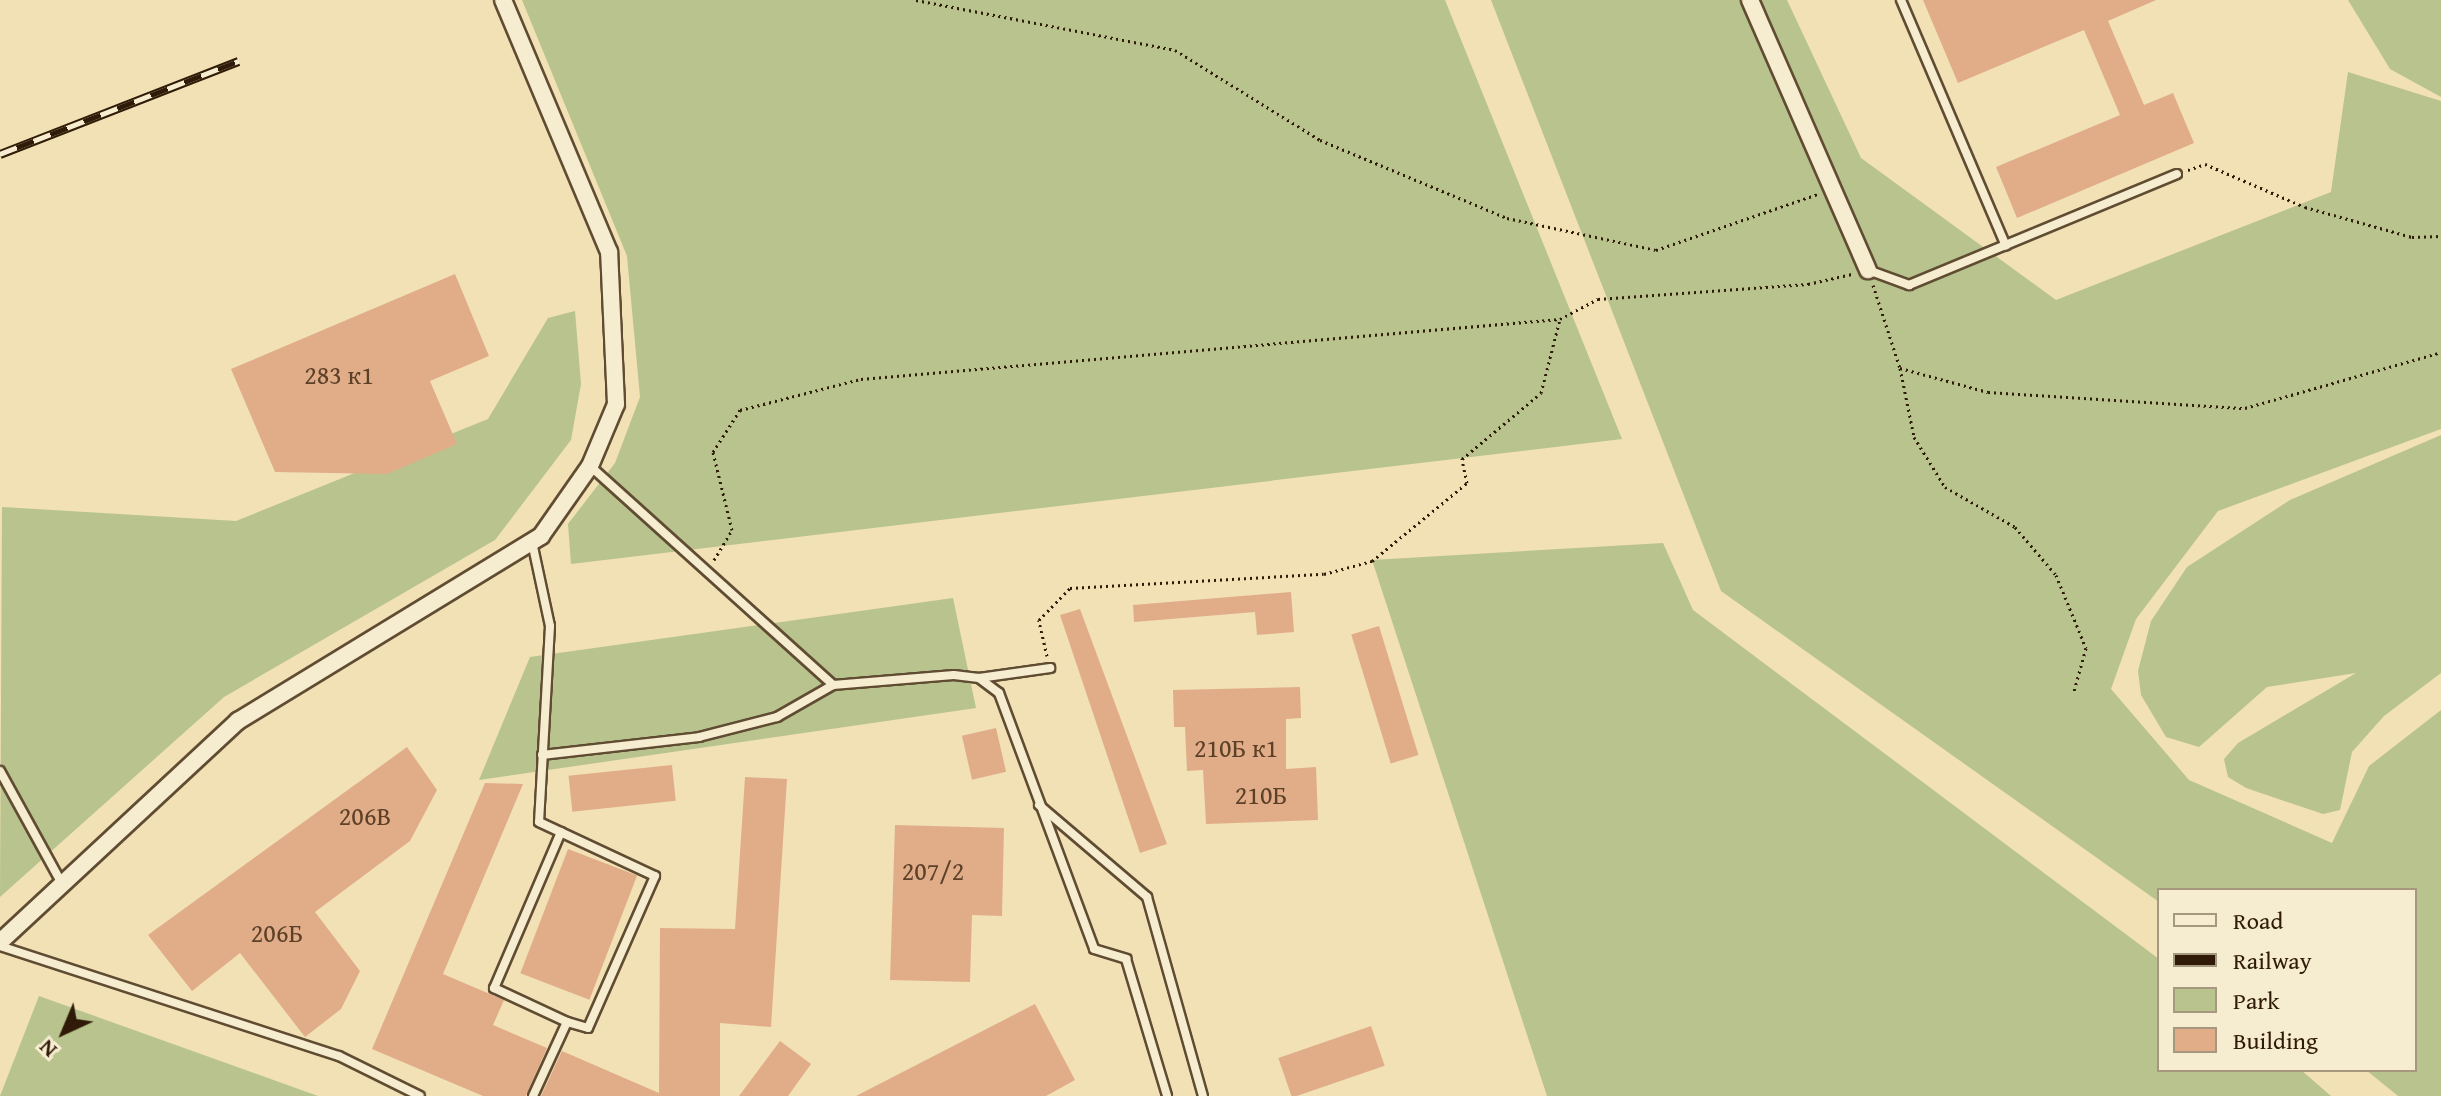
<!DOCTYPE html>
<html>
<head>
<meta charset="utf-8">
<style>
	body { margin:0 }
	#map { position:relative; width:2441px; height:1096px; overflow:hidden; background:#f1e1b5; font-family:"Gentium Book Plus",serif }
	div>[style] { position:absolute }
	[style*='--x'] { left:calc(var(--x)*1px); top:calc(var(--y)*1px); width:calc(var(--w)*1px); rotate:calc(var(--a)*1deg) }
	.green>* { inset:0; background:#b8c38e }
	.building>* { inset:0; background:#e1ad89; transform-origin:0 0 }
	.path>* { height:3px; margin-top:-1.5px; transform-origin:0; background:repeating-linear-gradient(90deg,#2f1b07 0 2px,transparent 0 6px) }
	.roads { filter:drop-shadow(2px 0 #604c32) drop-shadow(-2px 0 #604c32) drop-shadow(0 2px #604c32) drop-shadow(0 -2px #604c32) }
	.service>* { height:8px; margin:-4px; padding:0 4px; transform-origin:4px; border-radius:4px; background:#f6eccf }
	.minor>* { height:16px; margin:-8px; padding:0 8px; transform-origin:8px; border-radius:8px; background:#f6eccf }
	.rail>* { height:9px; margin-top:-4.5px; transform-origin:0; background:repeating-linear-gradient(90deg,#f6eccf 0 18px,#2f1b07 0 36px); box-sizing:border-box; border-block:2px solid #2f1b07 }
	span { translate:-50% -50%; white-space:nowrap; text-align:center; line-height:1.15; -webkit-text-stroke:6px #f6eccf; paint-order:stroke }
	.number-label { font-size:26px; color:#5c4028 }
	.number-label span { -webkit-text-stroke-width:0 }
	.legend { position:absolute; left:2157px; top:888px; width:260px; height:184px; box-sizing:border-box; background:#f6eccf; border:2px solid #a6987f; margin:0; padding:10px 14px; list-style:none; font-size:24px; color:#2f1b07 }
	.legend li { display:flex; align-items:center; gap:16px; height:40px }
	.legend b { width:40px; border:2px solid #a6987f }
	.north { position:absolute; left:24px; top:992px; width:80px; height:80px; -webkit-text-stroke:6px #f6eccf; paint-order:stroke; rotate:224deg; font-size:22px; font-weight:700; line-height:32px; text-align:center; color:#2f1b07 }
	.north::after { content:''; display:block; margin:auto; width:28px; height:36px; background:#2f1b07; clip-path:polygon(50% 0,100% 100%,50% 72%,0 100%) }
</style>
</head>
<body>
<div id="map">
	<div class="green">
		<i style="clip-path:polygon(522px 0,1445px 0,1622px 439px,571px 564px,568px 524px,615px 463px,640px 397px,627px 256px)"></i>
		<i style="clip-path:polygon(1491px 0,1787px 0,1861px 158px,2056px 300px,2331px 192px,2348px 72px,2441px 101px,2441px 429px,2218px 511px,2136px 619px,2111px 689px,2189px 780px,2332px 843px,2369px 766px,2441px 710px,2441px 1096px,2398px 1096px,2366px 1070px,2415px 1070px,2415px 890px,2159px 890px,2159px 902px,1721px 591px)"></i>
		<i style="clip-path:polygon(2348px 0,2441px 0,2441px 97px,2390px 69px)"></i>
		<i style="clip-path:polygon(575px 311px,581px 384px,571px 440px,495px 540px,224px 697px,0 897px,2px 507px,236px 521px,488px 419px,548px 318px)"></i>
		<i style="clip-path:polygon(2441px 435px,2441px 673px,2384px 716px,2352px 752px,2340px 810px,2323px 814px,2246px 788px,2228px 777px,2224px 759px,2238px 743px,2356px 673px,2267px 687px,2199px 747px,2166px 737px,2141px 695px,2138px 671px,2151px 621px,2187px 567px,2290px 500px)"></i>
		<i style="clip-path:polygon(1663px 543px,1693px 610px,2159px 959px,2159px 1070px,2301px 1070px,2331px 1096px,1547px 1096px,1372px 560px)"></i>
		<i style="clip-path:polygon(953px 598px,976px 708px,479px 780px,530px 657px)"></i>
		<i style="clip-path:polygon(39px 996px,318px 1096px,0 1096px)"></i>
	</div>
	<div class="building">
		<i style="clip-path:polygon(1923px 0,2156px 0,2108px 21px,2144px 105px,2173px 93px,2194px 143px,2017px 218px,1996px 167px,2120px 115px,2084px 30px,1958px 83px)"></i>
		<i style="clip-path:polygon(455px 274px,489px 356px,430px 381px,457px 444px,387px 474px,275px 472px,231px 369px)"></i>
		<i style="clip-path:polygon(1291px 592px,1294px 632px,1257px 635px,1255px 612px,1134px 622px,1133px 605px)"></i>
		<i style="clip-path:polygon(1080px 609px,1167px 844px,1140px 853px,1060px 615px)"></i>
		<i style="left:1379px;top:626px;width:135px;height:29px;rotate:73deg"></i>
		<i style="clip-path:polygon(1300px 687px,1301px 718px,1286px 719px,1286px 769px,1316px 767px,1318px 820px,1206px 824px,1203px 770px,1187px 771px,1185px 727px,1174px 727px,1173px 690px)"></i>
		<i style="left:996px;top:728px;width:45px;height:35px;rotate:77deg"></i>
		<i style="clip-path:polygon(407px 747px,437px 790px,410px 841px,315px 912px,360px 971px,341px 1009px,305px 1037px,240px 953px,192px 991px,148px 935px)"></i>
		<i style="left:672px;top:765px;width:36px;height:104px;rotate:84deg"></i>
		<i style="clip-path:polygon(745px 777px,787px 779px,771px 1027px,720px 1023px,720px 1096px,541px 1096px,562px 1051px,659px 1093px,660px 928px,735px 929px)"></i>
		<i style="clip-path:polygon(485px 783px,523px 784px,443px 974px,504px 1000px,493px 1025px,547px 1048px,526px 1096px,483px 1096px,372px 1049px)"></i>
		<i style="clip-path:polygon(895px 825px,1004px 828px,1002px 916px,972px 915px,970px 982px,890px 980px)"></i>
		<i style="left:568px;top:849px;width:74px;height:133px;rotate:21deg"></i>
		<i style="clip-path:polygon(1035px 1004px,1075px 1080px,1046px 1096px,856px 1096px)"></i>
		<i style="left:1371px;top:1026px;width:42px;height:98px;rotate:71deg"></i>
		<i style="clip-path:polygon(780px 1041px,811px 1064px,788px 1096px,739px 1096px)"></i>
	</div>
	<div class="path">
		<i style="--x:916;--y:0;--w:264;--a:10.9"></i>
		<i style="--x:1175;--y:50;--w:171;--a:31.8"></i>
		<i style="--x:1320;--y:140;--w:203;--a:22.6"></i>
		<i style="--x:1507;--y:218;--w:152;--a:12.1"></i>
		<i style="--x:1656;--y:250;--w:171;--a:-19.1"></i>
		<i style="--x:2188;--y:170;--w:18;--a:-19"></i>
		<i style="--x:2205;--y:164;--w:109;--a:23.3"></i>
		<i style="--x:2305;--y:207;--w:111;--a:15.7"></i>
		<i style="--x:2412;--y:237;--w:29;--a:-2"></i>
		<i style="--x:1873;--y:285;--w:87;--a:72"></i>
		<i style="--x:1900;--y:368;--w:91;--a:15.3"></i>
		<i style="--x:1988;--y:392;--w:257;--a:3.6"></i>
		<i style="--x:2245;--y:408;--w:204;--a:-15.9"></i>
		<i style="--x:1900;--y:368;--w:70;--a:78.5"></i>
		<i style="--x:1914;--y:437;--w:59;--a:58.2"></i>
		<i style="--x:1945;--y:487;--w:81;--a:29.7"></i>
		<i style="--x:2015;--y:527;--w:63;--a:49.5"></i>
		<i style="--x:2056;--y:575;--w:79;--a:67.7"></i>
		<i style="--x:2086;--y:648;--w:45;--a:105.6"></i>
		<i style="--x:714;--y:560;--w:35;--a:-59"></i>
		<i style="--x:732;--y:530;--w:80;--a:-103.7"></i>
		<i style="--x:713;--y:452;--w:50;--a:-57.3"></i>
		<i style="--x:740;--y:410;--w:125;--a:-14.4"></i>
		<i style="--x:861;--y:379;--w:702;--a:-4.91"></i>
		<i style="--x:1047;--y:656;--w:37;--a:-103"></i>
		<i style="--x:1039;--y:620;--w:45;--a:-45.9"></i>
		<i style="--x:1070;--y:588;--w:254;--a:-3.2"></i>
		<i style="--x:1324;--y:574;--w:50;--a:-15.2"></i>
		<i style="--x:1372;--y:561;--w:123;--a:-39.4"></i>
		<i style="--x:1467;--y:483;--w:25;--a:-102"></i>
		<i style="--x:1462;--y:459;--w:103;--a:-39.9"></i>
		<i style="--x:1541;--y:393;--w:76;--a:-75.6"></i>
		<i style="--x:1560;--y:319;--w:43;--a:-27.8"></i>
		<i style="--x:1598;--y:299;--w:211;--a:-4.1"></i>
		<i style="--x:1808;--y:284;--w:45;--a:-12.8"></i>
	</div>
	<div class="roads">
		<div class="service">
			<i style="--x:1901;--y:0;--w:267;--a:66.9"></i>
			<i style="--x:1868;--y:270;--w:44;--a:20.1"></i>
			<i style="--x:1909;--y:285;--w:290;--a:-22.5"></i>
			<i style="--x:590;--y:466;--w:327;--a:42"></i>
			<i style="--x:833;--y:685;--w:121;--a:-4.7"></i>
			<i style="--x:954;--y:675;--w:25;--a:7"></i>
			<i style="--x:979;--y:678;--w:25;--a:37"></i>
			<i style="--x:999;--y:693;--w:273;--a:69.6"></i>
			<i style="--x:1094;--y:949;--w:34;--a:17"></i>
			<i style="--x:1126;--y:959;--w:143;--a:73.3"></i>
			<i style="--x:532;--y:542;--w:86;--a:77.9"></i>
			<i style="--x:550;--y:626;--w:196;--a:93.2"></i>
			<i style="--x:539;--y:822;--w:128;--a:25"></i>
			<i style="--x:655;--y:876;--w:166;--a:113.8"></i>
			<i style="--x:588;--y:1028;--w:22;--a:-164"></i>
			<i style="--x:567;--y:1022;--w:81;--a:114.7"></i>
			<i style="--x:979;--y:678;--w:72;--a:-8"></i>
			<i style="--x:542;--y:755;--w:158;--a:-6.5"></i>
			<i style="--x:699;--y:737;--w:81;--a:-14.4"></i>
			<i style="--x:777;--y:717;--w:64;--a:-29.7"></i>
			<i style="--x:0;--y:771;--w:127;--a:61.2"></i>
			<i style="--x:1039;--y:805;--w:142;--a:40.4"></i>
			<i style="--x:1147;--y:897;--w:207;--a:74.3"></i>
			<i style="--x:561;--y:832;--w:170;--a:113.2"></i>
			<i style="--x:494;--y:988;--w:81;--a:25"></i>
			<i style="--x:0;--y:946;--w:356;--a:18"></i>
			<i style="--x:339;--y:1056;--w:90;--a:26.3"></i>
		</div>
		<div class="minor">
			<i style="--x:1750;--y:0;--w:295;--a:66.4"></i>
			<i style="--x:0;--y:942;--w:325;--a:-42.9"></i>
			<i style="--x:238;--y:721;--w:355;--a:-31.4"></i>
			<i style="--x:541;--y:536;--w:85;--a:-55"></i>
			<i style="--x:590;--y:466;--w:67;--a:-67.2"></i>
			<i style="--x:616;--y:404;--w:152;--a:-92.6"></i>
			<i style="--x:609;--y:252;--w:273;--a:-112.8"></i>
		</div>
	</div>
	<div class="rail">
		<i style="--x:0;--y:154;--w:256;--a:-21.3"></i>
	</div>
	<div class="number-label">
		<span style="left:339px;top:375px">283 к1</span>
		<span style="left:1236px;top:748px">210Б к1</span>
		<span style="left:1261px;top:795px">210Б</span>
		<span style="left:365px;top:816px">206В</span>
		<span style="left:933px;top:871px">207/2</span>
		<span style="left:277px;top:933px">206Б</span>
	</div>
	<ul class="legend">
	<li><b style="height:10px;background:#f6eccf"></b>Road</li>
	<li><b style="height:10px;background:#2f1b07"></b>Railway</li>
	<li><b style="height:22px;background:#b8c38e"></b>Park</li>
	<li><b style="height:22px;background:#e1ad89"></b>Building</li>
	</ul>
	<div class="north">N</div>
</div>
</body>
</html>
